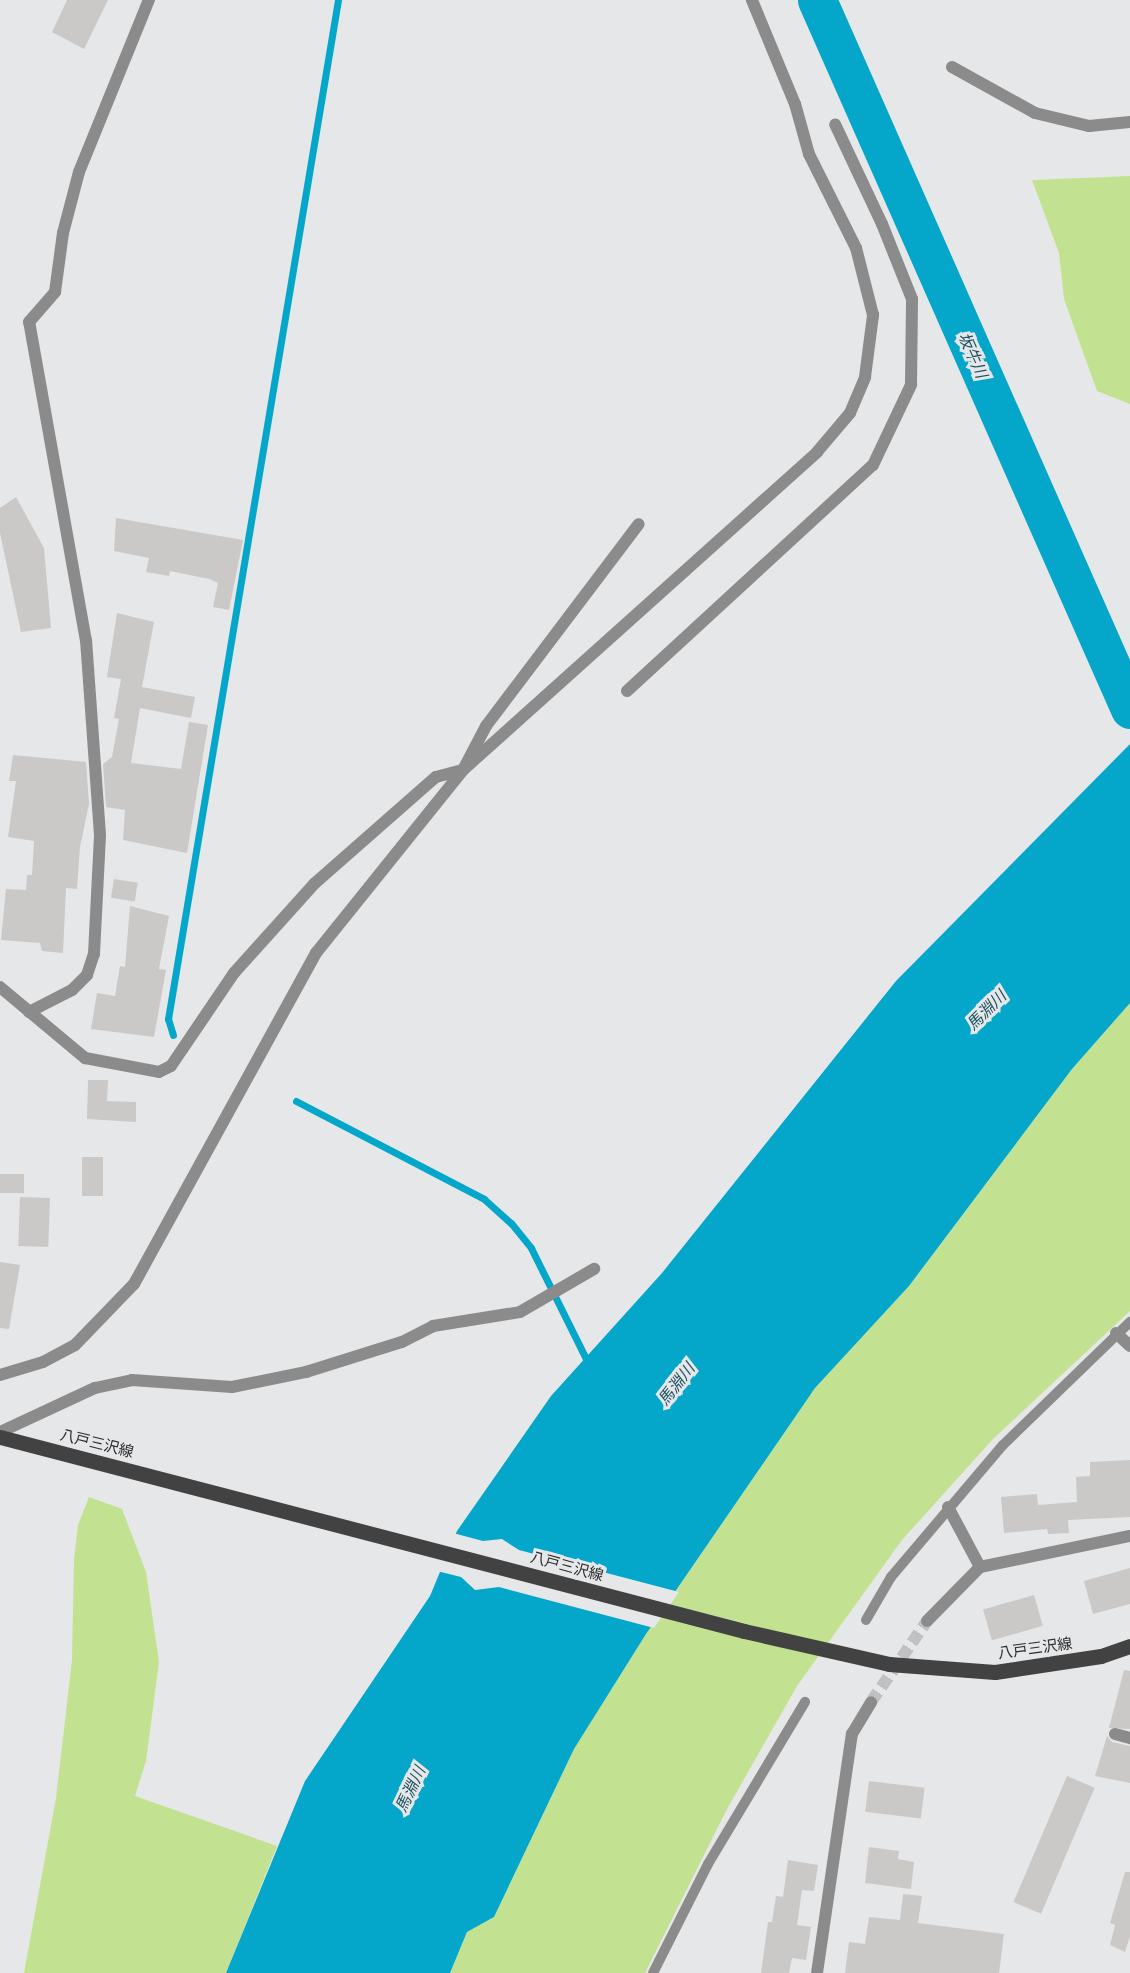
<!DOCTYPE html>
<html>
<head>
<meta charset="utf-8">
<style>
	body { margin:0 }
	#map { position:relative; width:1130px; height:1973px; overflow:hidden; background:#e6e7e9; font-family:Ubuntu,"Noto Sans JP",sans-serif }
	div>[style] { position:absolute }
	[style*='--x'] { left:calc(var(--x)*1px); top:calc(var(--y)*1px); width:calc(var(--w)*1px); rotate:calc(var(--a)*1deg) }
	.green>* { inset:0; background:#c2e291 }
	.water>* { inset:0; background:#04a7ca }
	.pier>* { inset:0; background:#e6e7e9 }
	.stream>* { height:7px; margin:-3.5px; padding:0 3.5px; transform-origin:3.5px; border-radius:3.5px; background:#04a7ca }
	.river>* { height:39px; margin:-19.5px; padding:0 19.5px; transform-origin:19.5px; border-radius:19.5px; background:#04a7ca }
	.building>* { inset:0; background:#cbc8c8; transform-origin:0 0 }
	.minor-tunnel>* { height:12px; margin-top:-6px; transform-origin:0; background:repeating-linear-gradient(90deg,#c1c1c3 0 12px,transparent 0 18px) }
	.service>* { height:10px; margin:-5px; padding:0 5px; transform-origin:5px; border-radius:5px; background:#8c8b8c }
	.minor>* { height:12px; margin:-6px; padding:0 6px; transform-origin:6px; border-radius:6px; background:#8c8b8c }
	.primary>* { height:15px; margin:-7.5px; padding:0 7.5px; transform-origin:7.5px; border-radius:7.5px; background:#434243 }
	span { translate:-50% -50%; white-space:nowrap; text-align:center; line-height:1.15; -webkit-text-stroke:6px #e6e7e9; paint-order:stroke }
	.street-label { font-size:15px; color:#2b2b2c }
	.water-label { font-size:16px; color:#1b5160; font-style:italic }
</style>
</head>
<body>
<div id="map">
	<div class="green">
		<i style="clip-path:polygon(1130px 176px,1130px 404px,1097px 391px,1064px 299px,1059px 253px,1032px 180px)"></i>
		<i style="clip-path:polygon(1130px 1003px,1130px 1311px,993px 1439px,902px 1540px,797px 1686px,726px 1811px,645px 1973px,450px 1973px,467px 1932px,494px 1917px,574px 1749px,646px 1634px,815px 1388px,909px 1286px,1072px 1069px)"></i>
		<i style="clip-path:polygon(89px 1497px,122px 1509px,146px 1572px,159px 1662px,146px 1761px,135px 1796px,277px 1846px,226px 1973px,24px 1973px,56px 1798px,72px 1660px,74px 1560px,78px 1525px)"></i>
	</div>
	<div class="water">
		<i style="clip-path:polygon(1130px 744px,1130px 1003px,1072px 1069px,909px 1286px,815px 1388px,646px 1634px,574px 1749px,494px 1917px,467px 1932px,450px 1973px,226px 1973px,305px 1781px,430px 1596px,457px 1531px,551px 1396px,662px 1273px,896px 981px)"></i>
	</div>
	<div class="pier">
		<i style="clip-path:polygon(453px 1533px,483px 1541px,502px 1539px,519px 1550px,679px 1592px,654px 1628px,499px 1587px,475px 1590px,461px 1577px,437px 1571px)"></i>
	</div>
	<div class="stream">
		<i style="--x:173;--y:1035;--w:17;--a:-107"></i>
		<i style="--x:168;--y:1019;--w:1033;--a:-80.53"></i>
		<i style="--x:296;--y:1101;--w:212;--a:27.5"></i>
		<i style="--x:484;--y:1199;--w:36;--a:42"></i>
		<i style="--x:511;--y:1223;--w:32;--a:51"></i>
		<i style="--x:531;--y:1248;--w:131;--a:63.6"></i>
	</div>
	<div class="river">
		<i style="--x:817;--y:0;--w:775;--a:66.18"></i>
	</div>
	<div class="building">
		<i style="clip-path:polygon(67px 0,108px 0,84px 49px,52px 32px)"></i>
		<i style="clip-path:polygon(16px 497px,44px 548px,51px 628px,21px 632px,0 533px,0 508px)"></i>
		<i style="clip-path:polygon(116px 518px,243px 540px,229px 610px,213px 607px,218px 583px,209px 579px,170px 571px,169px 576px,146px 572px,149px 558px,114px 551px)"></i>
		<i style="clip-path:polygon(117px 613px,154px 622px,142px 687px,195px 697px,191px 718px,140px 708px,131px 763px,181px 769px,189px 722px,208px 725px,187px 853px,123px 840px,125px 810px,106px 807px,103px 764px,112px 757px,119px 719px,114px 718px,121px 679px,107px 677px)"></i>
		<i style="clip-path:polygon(13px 755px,86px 762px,89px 804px,80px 847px,77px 889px,66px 888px,63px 953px,42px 951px,40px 943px,1px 940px,6px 889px,26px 890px,27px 875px,32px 875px,34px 841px,8px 837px,16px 781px,9px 781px)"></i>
		<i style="left:114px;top:879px;width:24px;height:19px;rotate:9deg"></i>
		<i style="clip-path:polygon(130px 906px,169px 916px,159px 969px,166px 970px,154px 1037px,91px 1029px,97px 993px,115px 996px,120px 966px,125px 967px)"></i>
		<i style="clip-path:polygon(88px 1080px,108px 1080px,107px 1101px,136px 1102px,136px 1122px,87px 1119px)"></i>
		<i style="left:82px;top:1157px;width:21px;height:39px"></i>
		<i style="left:0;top:1174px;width:24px;height:19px"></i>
		<i style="left:20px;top:1197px;width:30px;height:49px;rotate:2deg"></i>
		<i style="clip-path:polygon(0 1262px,20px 1265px,9px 1329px,0 1328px)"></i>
		<i style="clip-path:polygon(1130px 1460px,1130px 1517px,1068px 1520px,1069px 1533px,1048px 1534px,1047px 1529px,1004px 1533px,1001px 1497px,1037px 1494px,1038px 1505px,1077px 1502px,1076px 1477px,1090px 1476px,1090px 1462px)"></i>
		<i style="clip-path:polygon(1130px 1568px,1130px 1604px,1093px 1614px,1084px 1581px)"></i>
		<i style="left:1034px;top:1595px;width:32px;height:53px;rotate:74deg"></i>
		<i style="clip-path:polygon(1124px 1670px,1130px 1671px,1130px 1729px,1109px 1728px)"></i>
		<i style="clip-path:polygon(1107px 1736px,1112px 1742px,1130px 1746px,1130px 1783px,1095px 1776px)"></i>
		<i style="left:1067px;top:1776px;width:30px;height:137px;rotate:23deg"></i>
		<i style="left:869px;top:1781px;width:56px;height:31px;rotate:7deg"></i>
		<i style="clip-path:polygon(869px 1847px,899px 1851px,898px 1859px,914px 1862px,911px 1889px,865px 1883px)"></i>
		<i style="clip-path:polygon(788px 1860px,818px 1865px,814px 1891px,802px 1890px,797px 1925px,811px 1927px,806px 1960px,792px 1958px,789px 1973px,761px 1973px,768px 1922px,772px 1922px,776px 1896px,783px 1897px)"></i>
		<i style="clip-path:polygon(1125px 1872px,1130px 1872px,1130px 1936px,1125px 1952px,1110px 1945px,1115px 1925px,1110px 1923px)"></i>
		<i style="clip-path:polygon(903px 1894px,922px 1896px,918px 1923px,1004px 1934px,999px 1973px,845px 1973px,849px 1942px,865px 1944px,869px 1917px,900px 1920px)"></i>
	</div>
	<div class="minor-tunnel">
		<i style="--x:871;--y:1702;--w:98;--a:-55.3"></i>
	</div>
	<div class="service">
		<i style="--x:866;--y:1620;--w:50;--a:-59.8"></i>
		<i style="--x:891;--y:1577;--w:173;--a:-49.7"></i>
		<i style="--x:1003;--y:1445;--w:177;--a:-44.1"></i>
		<i style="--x:653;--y:1973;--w:122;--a:-63.2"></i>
		<i style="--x:708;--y:1864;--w:189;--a:-59.1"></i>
	</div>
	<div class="minor">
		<i style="--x:952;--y:67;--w:95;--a:29"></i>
		<i style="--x:1035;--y:113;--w:56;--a:13.5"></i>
		<i style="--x:1089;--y:126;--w:41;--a:-5.6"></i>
		<i style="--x:627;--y:691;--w:334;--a:-42.6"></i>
		<i style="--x:873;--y:465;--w:89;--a:-64.6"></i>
		<i style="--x:911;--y:385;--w:86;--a:-89.3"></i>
		<i style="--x:912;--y:299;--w:81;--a:-111.8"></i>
		<i style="--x:882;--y:224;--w:110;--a:-115.2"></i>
		<i style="--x:0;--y:987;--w:111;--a:39.9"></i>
		<i style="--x:85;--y:1058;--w:75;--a:10.7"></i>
		<i style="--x:159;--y:1072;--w:13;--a:-27"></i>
		<i style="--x:171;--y:1066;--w:112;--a:-55.9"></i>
		<i style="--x:234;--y:973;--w:120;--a:-48"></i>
		<i style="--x:314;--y:884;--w:162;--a:-41.3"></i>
		<i style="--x:436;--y:777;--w:28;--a:-15"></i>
		<i style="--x:463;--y:770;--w:50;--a:-62.4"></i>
		<i style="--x:486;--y:726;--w:253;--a:-52.9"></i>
		<i style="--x:29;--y:1012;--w:48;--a:-27.1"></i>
		<i style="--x:72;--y:990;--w:21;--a:-45"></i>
		<i style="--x:87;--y:975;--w:22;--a:-72"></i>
		<i style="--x:94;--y:954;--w:119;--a:-87.1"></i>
		<i style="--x:100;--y:835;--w:195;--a:-94.1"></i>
		<i style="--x:86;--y:641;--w:324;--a:-100.1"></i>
		<i style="--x:29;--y:322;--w:40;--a:-49"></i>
		<i style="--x:55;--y:292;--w:60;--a:-82.3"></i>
		<i style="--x:63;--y:233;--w:63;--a:-75.3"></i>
		<i style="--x:79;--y:172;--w:186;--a:-67.9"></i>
		<i style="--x:1116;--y:1333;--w:19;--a:43"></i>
		<i style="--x:0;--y:1375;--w:45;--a:-16.8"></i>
		<i style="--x:43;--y:1362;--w:36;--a:-28"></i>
		<i style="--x:75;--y:1345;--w:85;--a:-46"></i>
		<i style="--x:134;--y:1284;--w:378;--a:-61.2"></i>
		<i style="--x:316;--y:953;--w:235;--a:-51.2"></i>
		<i style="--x:463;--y:770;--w:476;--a:-41.9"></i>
		<i style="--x:817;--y:452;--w:51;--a:-49.8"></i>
		<i style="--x:850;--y:413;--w:39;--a:-67"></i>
		<i style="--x:865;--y:377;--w:63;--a:-82.6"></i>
		<i style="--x:873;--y:315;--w:69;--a:-104.2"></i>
		<i style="--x:856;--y:248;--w:105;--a:-116.6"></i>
		<i style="--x:809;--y:154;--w:52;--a:-105.6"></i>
		<i style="--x:795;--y:104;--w:113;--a:-112.5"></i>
		<i style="--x:0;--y:1432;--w:105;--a:-24.9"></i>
		<i style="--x:95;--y:1388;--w:38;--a:-12"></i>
		<i style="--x:132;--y:1380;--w:100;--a:4"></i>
		<i style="--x:232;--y:1387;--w:76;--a:-11.5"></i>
		<i style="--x:306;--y:1372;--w:101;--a:-17.4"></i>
		<i style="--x:402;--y:1342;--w:35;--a:-27"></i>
		<i style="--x:433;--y:1326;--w:88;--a:-9.1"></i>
		<i style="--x:520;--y:1312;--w:86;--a:-30.2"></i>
		<i style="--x:948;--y:1507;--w:68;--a:61.9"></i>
		<i style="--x:927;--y:1621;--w:76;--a:-45.5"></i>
		<i style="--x:980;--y:1567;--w:153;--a:-11.7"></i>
		<i style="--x:1115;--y:1734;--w:16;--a:15"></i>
		<i style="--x:817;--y:1973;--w:242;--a:-81.7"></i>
		<i style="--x:852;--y:1734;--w:37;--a:-59"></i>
	</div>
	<div class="primary">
		<i style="--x:0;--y:1437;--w:769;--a:14.61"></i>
		<i style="--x:744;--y:1631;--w:149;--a:12.8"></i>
		<i style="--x:889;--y:1664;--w:106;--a:4.3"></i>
		<i style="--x:995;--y:1672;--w:107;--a:-8.6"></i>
		<i style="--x:1101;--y:1656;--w:31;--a:-19"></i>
	</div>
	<div class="street-label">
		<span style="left:97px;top:1443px;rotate:14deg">八戸三沢線</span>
		<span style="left:567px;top:1566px;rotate:15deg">八戸三沢線</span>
		<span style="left:1035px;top:1648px;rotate:-8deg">八戸三沢線</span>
	</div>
	<div class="water-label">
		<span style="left:973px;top:355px;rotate:66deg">坂牛川</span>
		<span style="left:986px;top:1010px;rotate:-45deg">馬淵川</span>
		<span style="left:676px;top:1384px;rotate:-52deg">馬淵川</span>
		<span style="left:410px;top:1789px;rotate:-65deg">馬淵川</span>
	</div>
</div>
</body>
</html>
